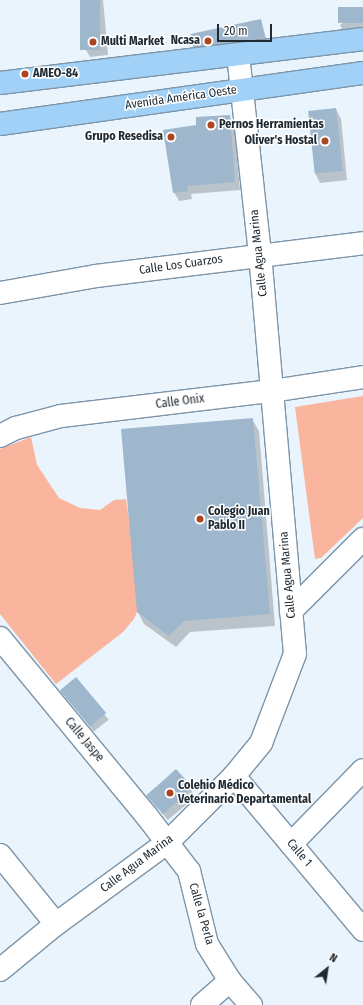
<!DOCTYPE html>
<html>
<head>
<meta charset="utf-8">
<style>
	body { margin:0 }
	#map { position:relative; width:363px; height:1005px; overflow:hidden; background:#e9f4fd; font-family:"Fira Sans Condensed",sans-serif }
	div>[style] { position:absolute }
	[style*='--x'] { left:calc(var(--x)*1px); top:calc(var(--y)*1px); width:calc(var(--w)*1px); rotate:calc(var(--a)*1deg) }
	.green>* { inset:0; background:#fab59e }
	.shadow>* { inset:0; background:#0003; transform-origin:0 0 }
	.building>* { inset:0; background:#9eb7cc; transform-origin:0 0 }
	.roads { filter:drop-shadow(1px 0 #7d95a9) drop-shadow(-1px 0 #7d95a9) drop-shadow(0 1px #7d95a9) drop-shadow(0 -1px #7d95a9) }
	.minor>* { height:22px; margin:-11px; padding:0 11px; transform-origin:11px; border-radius:11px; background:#fff }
	.major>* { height:22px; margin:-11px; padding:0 11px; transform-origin:11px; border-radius:11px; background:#a1d1f6 }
	.dots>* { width:11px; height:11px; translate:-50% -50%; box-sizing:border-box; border:2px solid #fff; border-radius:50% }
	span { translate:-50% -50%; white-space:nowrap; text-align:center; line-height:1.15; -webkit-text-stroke:3px #fff; paint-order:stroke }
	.poi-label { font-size:12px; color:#202a32; font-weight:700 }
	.right { translate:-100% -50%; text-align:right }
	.left { translate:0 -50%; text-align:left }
	.street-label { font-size:12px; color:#202a32 }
	.north { position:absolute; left:307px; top:949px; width:40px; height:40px; -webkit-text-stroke:3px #fff; paint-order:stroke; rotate:30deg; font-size:11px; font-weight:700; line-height:16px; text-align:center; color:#202a32 }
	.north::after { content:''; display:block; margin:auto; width:14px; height:18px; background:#202a32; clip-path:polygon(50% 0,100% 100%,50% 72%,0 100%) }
	.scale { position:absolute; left:217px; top:24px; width:55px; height:18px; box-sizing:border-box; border:2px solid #202a32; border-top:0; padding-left:5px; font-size:12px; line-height:14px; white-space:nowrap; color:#202a32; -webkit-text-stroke:3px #fff; paint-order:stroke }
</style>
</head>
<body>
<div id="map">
	<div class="green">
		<i style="clip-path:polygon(363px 396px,363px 518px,321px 558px,315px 559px,295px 407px)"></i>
		<i style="clip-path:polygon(31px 437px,37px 465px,59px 498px,80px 508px,100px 510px,114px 500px,126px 499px,139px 586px,139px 607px,134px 619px,123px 632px,56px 684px,0 614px,0 449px)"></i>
	</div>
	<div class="shadow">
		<i style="clip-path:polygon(81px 0,103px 0,108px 55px,90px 57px,86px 50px)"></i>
		<i style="clip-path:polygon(363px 9px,363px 30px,344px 32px,340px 25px)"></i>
		<i style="clip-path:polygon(261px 20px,268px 45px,198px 53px,194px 47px)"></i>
		<i style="clip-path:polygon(336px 109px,341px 119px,347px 180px,320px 183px,315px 173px)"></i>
		<i style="clip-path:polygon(229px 116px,234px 124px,240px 190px,191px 194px,192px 199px,179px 201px,174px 192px)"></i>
		<i style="clip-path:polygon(252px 419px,259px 431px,275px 626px,190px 632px,176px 647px,144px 624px,138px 612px)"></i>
		<i style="left:76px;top:678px;width:53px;height:19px;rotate:52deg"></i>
		<i style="left:175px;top:771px;width:33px;height:37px;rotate:50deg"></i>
	</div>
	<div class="building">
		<i style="left:80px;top:0;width:20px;height:50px"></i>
		<i style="left:363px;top:7px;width:16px;height:25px;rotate:90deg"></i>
		<i style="left:261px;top:19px;width:19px;height:72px;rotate:78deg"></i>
		<i style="left:336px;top:108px;width:63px;height:28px;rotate:84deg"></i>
		<i style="clip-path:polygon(230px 115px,235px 182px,187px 186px,188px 191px,173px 193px,163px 130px,196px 125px,196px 117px)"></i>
		<i style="clip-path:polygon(253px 418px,270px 614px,184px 621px,169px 636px,137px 612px,121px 429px)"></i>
		<i style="left:76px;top:677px;width:47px;height:21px;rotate:50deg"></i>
		<i style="left:176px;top:769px;width:25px;height:40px;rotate:48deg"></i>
	</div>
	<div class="roads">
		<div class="minor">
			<i style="--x:0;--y:293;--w:97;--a:-10"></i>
			<i style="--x:96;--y:276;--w:269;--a:-7"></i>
			<i style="--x:0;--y:436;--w:18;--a:-27"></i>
			<i style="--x:16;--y:428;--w:47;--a:-14.9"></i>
			<i style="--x:61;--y:416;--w:212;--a:-6.8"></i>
			<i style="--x:272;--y:391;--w:92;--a:-8.7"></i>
			<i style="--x:291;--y:611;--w:102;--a:-45"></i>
			<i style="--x:0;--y:638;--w:229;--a:50.5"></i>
			<i style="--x:146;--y:815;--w:71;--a:52.5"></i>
			<i style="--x:189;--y:871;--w:75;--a:76.1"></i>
			<i style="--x:207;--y:944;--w:44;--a:58.1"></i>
			<i style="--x:230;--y:981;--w:32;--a:49"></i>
			<i style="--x:234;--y:776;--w:201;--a:50"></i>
			<i style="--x:291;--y:844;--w:103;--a:-45.8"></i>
			<i style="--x:0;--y:855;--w:89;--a:50.9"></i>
			<i style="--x:0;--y:970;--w:72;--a:-39.4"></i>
			<i style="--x:56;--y:924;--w:139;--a:-36.2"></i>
			<i style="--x:168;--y:842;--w:93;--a:-45"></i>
			<i style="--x:234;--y:776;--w:43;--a:-50.7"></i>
			<i style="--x:261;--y:743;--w:95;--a:-69.1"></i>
			<i style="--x:295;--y:654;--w:402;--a:-95"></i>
			<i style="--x:260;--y:254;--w:199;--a:-96.3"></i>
			<i style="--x:202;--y:1005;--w:37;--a:-41"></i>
		</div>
		<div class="major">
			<i style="--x:0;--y:83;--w:366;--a:-6.9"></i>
			<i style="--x:0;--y:124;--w:367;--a:-8"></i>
		</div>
	</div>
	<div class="dots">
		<i style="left:208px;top:41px;background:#ac4620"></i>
		<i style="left:93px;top:42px;background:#ac4620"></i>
		<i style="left:25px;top:74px;background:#ac4620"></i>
		<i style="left:211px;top:125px;background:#ac4620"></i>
		<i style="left:171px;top:137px;background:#ac4620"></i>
		<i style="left:325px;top:141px;background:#ac4620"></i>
		<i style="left:200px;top:519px;background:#ac4620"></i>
		<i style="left:170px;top:793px;background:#ac4620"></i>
	</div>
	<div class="poi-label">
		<span class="right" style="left:200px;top:41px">Ncasa</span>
		<span class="left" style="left:101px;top:42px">Multi Market</span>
		<span class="left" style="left:33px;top:74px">AMEO-84</span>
		<span class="left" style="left:219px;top:125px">Pernos Herramientas</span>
		<span class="right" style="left:163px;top:137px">Grupo Resedisa</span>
		<span class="right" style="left:317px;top:141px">Oliver's Hostal</span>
		<span class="left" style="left:208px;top:519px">Colegio Juan<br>Pablo II</span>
		<span class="left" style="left:178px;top:793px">Colehio Médico<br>Veterinario Departamental</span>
	</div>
	<div class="street-label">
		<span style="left:181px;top:98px;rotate:-8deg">Avenida América Oeste</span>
		<span style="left:259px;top:253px;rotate:-96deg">Calle Agua Marina</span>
		<span style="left:181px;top:265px;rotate:-8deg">Calle Los Cuarzos</span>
		<span style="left:180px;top:402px;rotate:-7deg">Calle Onix</span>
		<span style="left:288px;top:575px;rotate:-95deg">Calle Agua Marina</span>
		<span style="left:84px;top:740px;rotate:50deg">Calle Jaspe</span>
		<span style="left:299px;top:853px;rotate:50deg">Calle 1</span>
		<span style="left:137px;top:864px;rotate:-37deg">Calle Agua Marina</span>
		<span style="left:201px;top:914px;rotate:74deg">Calle la Perla</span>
	</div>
	<div class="north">N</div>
	<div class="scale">20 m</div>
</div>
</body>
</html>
